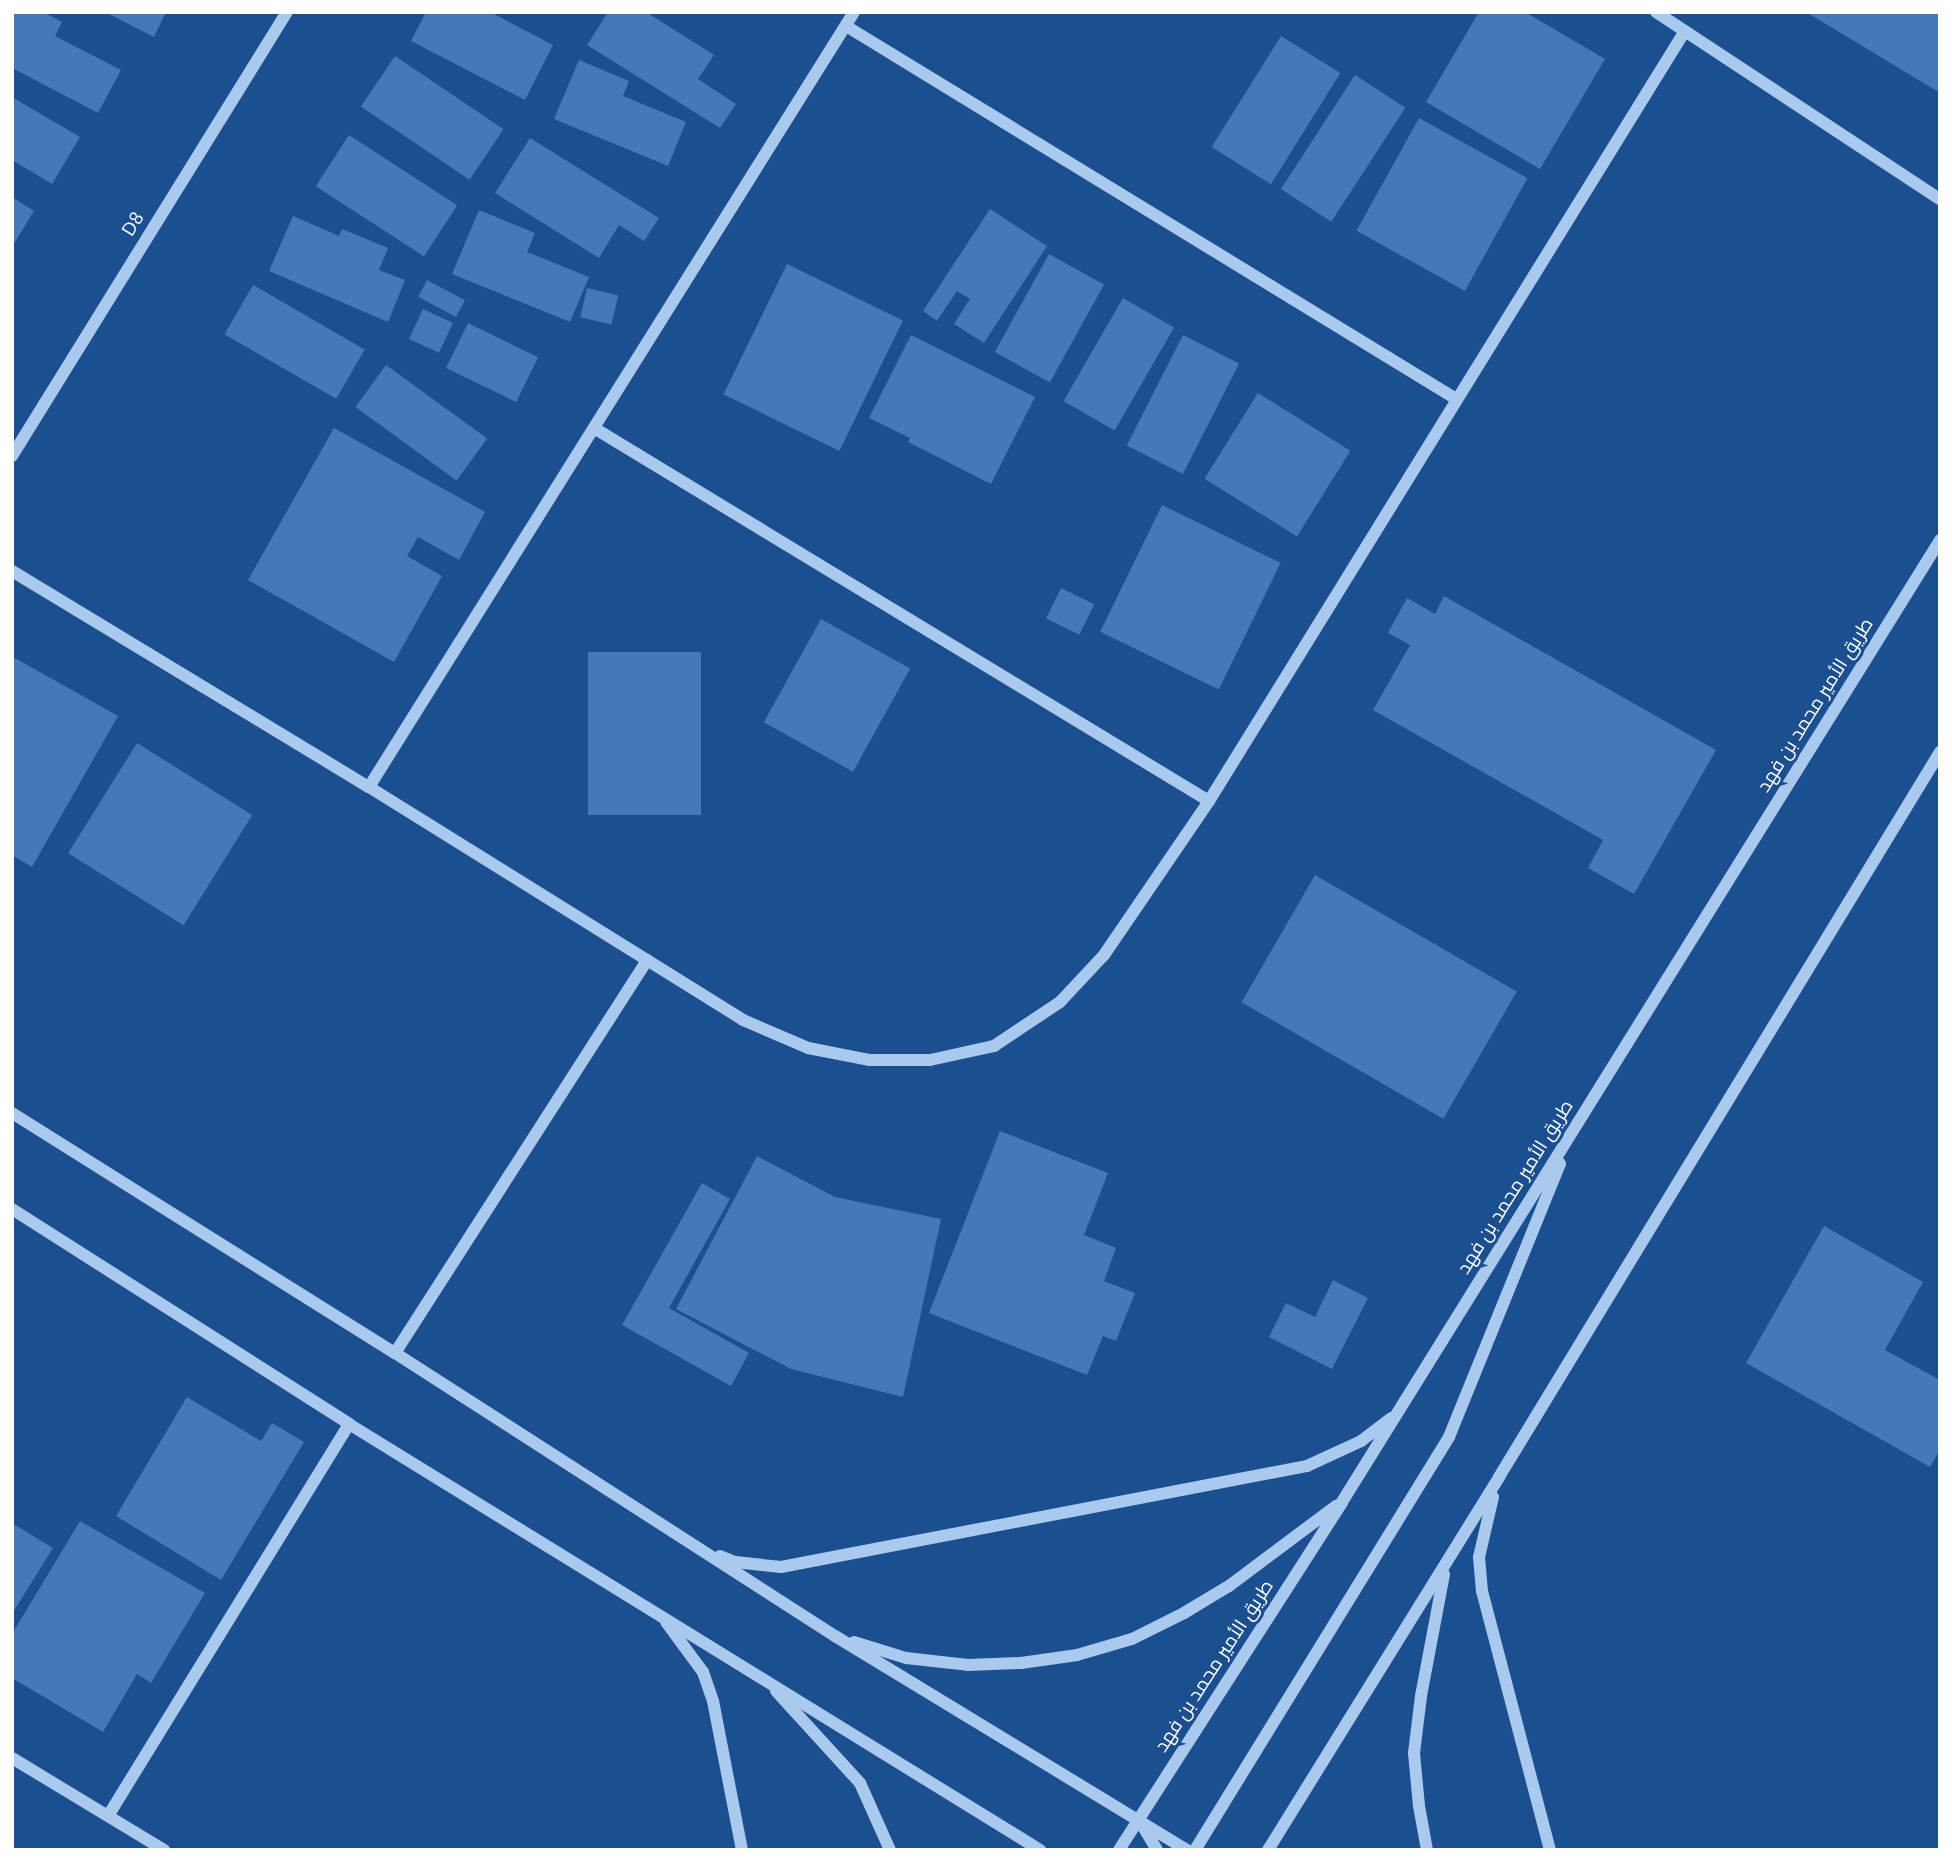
<!DOCTYPE html>
<html>
<head>
<meta charset="utf-8">
<style>
	body { margin:0 }
	#map { position:relative; width:1952px; height:1862px; overflow:hidden; background:#1b4f8f; font-family:Ubuntu,Cairo,sans-serif }
	div>[style] { position:absolute }
	[style*='--x'] { left:calc(var(--x)*1px); top:calc(var(--y)*1px); width:calc(var(--w)*1px); rotate:calc(var(--a)*1deg) }
	.building>* { inset:0; background:#4478b7; transform-origin:0 0 }
	.minor>* { height:12px; margin:-6px; padding:0 6px; transform-origin:6px; border-radius:6px; background:#a9c9ee }
	span { translate:-50% -50%; white-space:nowrap; text-align:center; line-height:1.15; -webkit-text-stroke:6px #1b4f8f; paint-order:stroke }
	.street-label { font-size:19px; color:#fff }
	.frame { position:absolute; inset:0; border:14px solid #fff; pointer-events:none }
</style>
</head>
<body>
<div id="map">
	<div class="building">
		<i style="clip-path:polygon(12px 12px,43px 12px,62px 22px,55px 36px,121px 70px,98px 113px,12px 68px)"></i>
		<i style="clip-path:polygon(105px 12px,166px 12px,154px 37px)"></i>
		<i style="clip-path:polygon(426px 12px,490px 12px,553px 45px,525px 100px,411px 41px)"></i>
		<i style="clip-path:polygon(608px 12px,646px 12px,714px 55px,698px 79px,736px 104px,720px 128px,587px 45px)"></i>
		<i style="clip-path:polygon(1479px 12px,1525px 12px,1605px 59px,1540px 169px,1426px 102px)"></i>
		<i style="clip-path:polygon(1806px 12px,1940px 12px,1940px 93px)"></i>
		<i style="left:1281px;top:36px;width:70px;height:131px;rotate:32deg"></i>
		<i style="left:395px;top:56px;width:131px;height:61px;rotate:34deg"></i>
		<i style="clip-path:polygon(579px 60px,629px 81px,623px 96px,686px 122px,668px 166px,554px 119px)"></i>
		<i style="left:1355px;top:75px;width:60px;height:136px;rotate:33deg"></i>
		<i style="clip-path:polygon(12px 97px,80px 137px,52px 184px,12px 160px)"></i>
		<i style="left:1419px;top:118px;width:124px;height:129px;rotate:29deg"></i>
		<i style="left:349px;top:135px;width:129px;height:61px;rotate:33deg"></i>
		<i style="clip-path:polygon(530px 138px,659px 218px,644px 241px,619px 225px,599px 258px,495px 193px)"></i>
		<i style="clip-path:polygon(12px 197px,34px 211px,12px 247px)"></i>
		<i style="clip-path:polygon(990px 209px,1047px 246px,984px 343px,954px 324px,970px 299px,957px 291px,937px 321px,923px 311px)"></i>
		<i style="clip-path:polygon(479px 210px,535px 233px,527px 252px,589px 277px,570px 322px,452px 274px)"></i>
		<i style="clip-path:polygon(293px 216px,339px 236px,342px 229px,388px 248px,379px 270px,405px 280px,388px 322px,269px 271px)"></i>
		<i style="left:1049px;top:254px;width:63px;height:112px;rotate:29deg"></i>
		<i style="left:787px;top:264px;width:129px;height:145px;rotate:26deg"></i>
		<i style="left:427px;top:280px;width:43px;height:19px;rotate:28deg"></i>
		<i style="left:253px;top:285px;width:129px;height:57px;rotate:30deg"></i>
		<i style="left:587px;top:288px;width:32px;height:30px;rotate:13deg"></i>
		<i style="left:1123px;top:298px;width:59px;height:119px;rotate:30deg"></i>
		<i style="left:423px;top:309px;width:33px;height:33px;rotate:25deg"></i>
		<i style="left:468px;top:323px;width:78px;height:50px;rotate:26deg"></i>
		<i style="clip-path:polygon(911px 335px,1035px 397px,991px 484px,908px 442px,910px 438px,869px 418px)"></i>
		<i style="left:1183px;top:335px;width:63px;height:124px;rotate:27deg"></i>
		<i style="left:386px;top:365px;width:125px;height:52px;rotate:36deg"></i>
		<i style="left:1258px;top:393px;width:109px;height:101px;rotate:32deg"></i>
		<i style="clip-path:polygon(334px 428px,485px 512px,459px 560px,418px 537px,407px 556px,442px 576px,394px 662px,248px 580px)"></i>
		<i style="left:1162px;top:505px;width:132px;height:141px;rotate:26deg"></i>
		<i style="left:1061px;top:588px;width:37px;height:34px;rotate:26deg"></i>
		<i style="clip-path:polygon(1444px 596px,1716px 750px,1634px 894px,1588px 868px,1603px 840px,1373px 710px,1410px 645px,1388px 633px,1407px 598px,1435px 614px)"></i>
		<i style="left:821px;top:619px;width:102px;height:118px;rotate:29deg"></i>
		<i style="left:588px;top:652px;width:113px;height:163px"></i>
		<i style="clip-path:polygon(15px 658px,118px 716px,32px 867px,12px 855px,12px 663px)"></i>
		<i style="left:137px;top:743px;width:136px;height:130px;rotate:32deg"></i>
		<i style="left:1315px;top:875px;width:233px;height:147px;rotate:30deg"></i>
		<i style="clip-path:polygon(1000px 1131px,1108px 1173px,1084px 1235px,1116px 1248px,1104px 1281px,1135px 1293px,1116px 1341px,1103px 1336px,1087px 1375px,929px 1313px)"></i>
		<i style="clip-path:polygon(757px 1156px,835px 1197px,941px 1219px,903px 1397px,791px 1369px,676px 1309px)"></i>
		<i style="clip-path:polygon(702px 1183px,730px 1199px,669px 1308px,749px 1353px,731px 1386px,622px 1325px)"></i>
		<i style="clip-path:polygon(1824px 1226px,1923px 1282px,1885px 1350px,1940px 1380px,1940px 1450px,1930px 1467px,1746px 1363px)"></i>
		<i style="clip-path:polygon(1333px 1280px,1368px 1298px,1332px 1369px,1269px 1337px,1286px 1303px,1315px 1317px)"></i>
		<i style="clip-path:polygon(187px 1397px,261px 1441px,272px 1423px,304px 1442px,221px 1580px,116px 1516px)"></i>
		<i style="clip-path:polygon(80px 1521px,205px 1593px,151px 1683px,137px 1674px,103px 1732px,12px 1678px,12px 1634px)"></i>
		<i style="clip-path:polygon(12px 1523px,53px 1548px,12px 1614px)"></i>
	</div>
	<div class="minor">
		<i style="--x:1656;--y:12;--w:340;--a:33.4"></i>
		<i style="--x:846;--y:26;--w:715;--a:31.44"></i>
		<i style="--x:594;--y:428;--w:719;--a:31.24"></i>
		<i style="--x:12;--y:456;--w:522;--a:-58.23"></i>
		<i style="--x:12;--y:571;--w:417;--a:31.2"></i>
		<i style="--x:369;--y:787;--w:441;--a:31.9"></i>
		<i style="--x:743;--y:1020;--w:71;--a:23.3"></i>
		<i style="--x:808;--y:1048;--w:62;--a:11.1"></i>
		<i style="--x:869;--y:1060;--w:61;--a:0"></i>
		<i style="--x:930;--y:1060;--w:66;--a:-12.3"></i>
		<i style="--x:994;--y:1046;--w:79;--a:-33.7"></i>
		<i style="--x:1060;--y:1002;--w:64;--a:-46.9"></i>
		<i style="--x:1104;--y:955;--w:186;--a:-55.7"></i>
		<i style="--x:1209;--y:801;--w:905;--a:-58.28"></i>
		<i style="--x:369;--y:787;--w:914;--a:-57.96"></i>
		<i style="--x:12;--y:1113;--w:452;--a:32.1"></i>
		<i style="--x:395;--y:1353;--w:523;--a:32.75"></i>
		<i style="--x:835;--y:1636;--w:412;--a:31.3"></i>
		<i style="--x:12;--y:1209;--w:400;--a:32.5"></i>
		<i style="--x:349;--y:1424;--w:812;--a:31.65"></i>
		<i style="--x:395;--y:1353;--w:467;--a:-57.3"></i>
		<i style="--x:1493;--y:1497;--w:62;--a:103.1"></i>
		<i style="--x:1479;--y:1557;--w:34;--a:85"></i>
		<i style="--x:1482;--y:1591;--w:268;--a:75.3"></i>
		<i style="--x:720;--y:1556;--w:16;--a:22"></i>
		<i style="--x:735;--y:1562;--w:46;--a:6.2"></i>
		<i style="--x:781;--y:1567;--w:536;--a:-10.87"></i>
		<i style="--x:1307;--y:1466;--w:60;--a:-24.8"></i>
		<i style="--x:1361;--y:1441;--w:38;--a:-37"></i>
		<i style="--x:666;--y:1622;--w:62;--a:53.5"></i>
		<i style="--x:703;--y:1672;--w:31;--a:71"></i>
		<i style="--x:713;--y:1701;--w:152;--a:79"></i>
		<i style="--x:854;--y:1642;--w:54;--a:17.1"></i>
		<i style="--x:906;--y:1658;--w:62;--a:6.4"></i>
		<i style="--x:968;--y:1665;--w:53;--a:-2.2"></i>
		<i style="--x:1021;--y:1663;--w:57;--a:-8.1"></i>
		<i style="--x:1077;--y:1655;--w:57;--a:-16.2"></i>
		<i style="--x:1132;--y:1639;--w:58;--a:-26.6"></i>
		<i style="--x:1184;--y:1613;--w:52;--a:-31"></i>
		<i style="--x:1229;--y:1586;--w:134;--a:-36.8"></i>
		<i style="--x:776;--y:1691;--w:125;--a:47.6"></i>
		<i style="--x:860;--y:1783;--w:73;--a:65.9"></i>
		<i style="--x:12;--y:1758;--w:178;--a:31.2"></i>
		<i style="--x:108;--y:1816;--w:460;--a:-58.4"></i>
		<i style="--x:1142;--y:1825;--w:29;--a:59"></i>
		<i style="--x:1119;--y:1850;--w:413;--a:-57.3"></i>
		<i style="--x:1342;--y:1502;--w:1133;--a:-58.13"></i>
		<i style="--x:1195;--y:1850;--w:485;--a:-58.4"></i>
		<i style="--x:1449;--y:1437;--w:295;--a:-67.9"></i>
		<i style="--x:1268;--y:1850;--w:439;--a:-58.2"></i>
		<i style="--x:1499;--y:1477;--w:849;--a:-58.69"></i>
		<i style="--x:1427;--y:1850;--w:45;--a:-100.3"></i>
		<i style="--x:1419;--y:1806;--w:53;--a:-95.4"></i>
		<i style="--x:1414;--y:1753;--w:57;--a:-83"></i>
		<i style="--x:1421;--y:1696;--w:124;--a:-79.3"></i>
	</div>
	<div class="street-label">
		<span style="left:133px;top:224px;rotate:-58deg">D8</span>
		<span style="left:1815px;top:705px;rotate:-58deg">طريق الأمير محمد بن فهد</span>
		<span style="left:1515px;top:1187px;rotate:-58deg">طريق الأمير محمد بن فهد</span>
		<span style="left:1214px;top:1666px;rotate:-57deg">طريق الأمير محمد بن فهد</span>
	</div>
	<div class="frame"></div>
</div>
</body>
</html>
